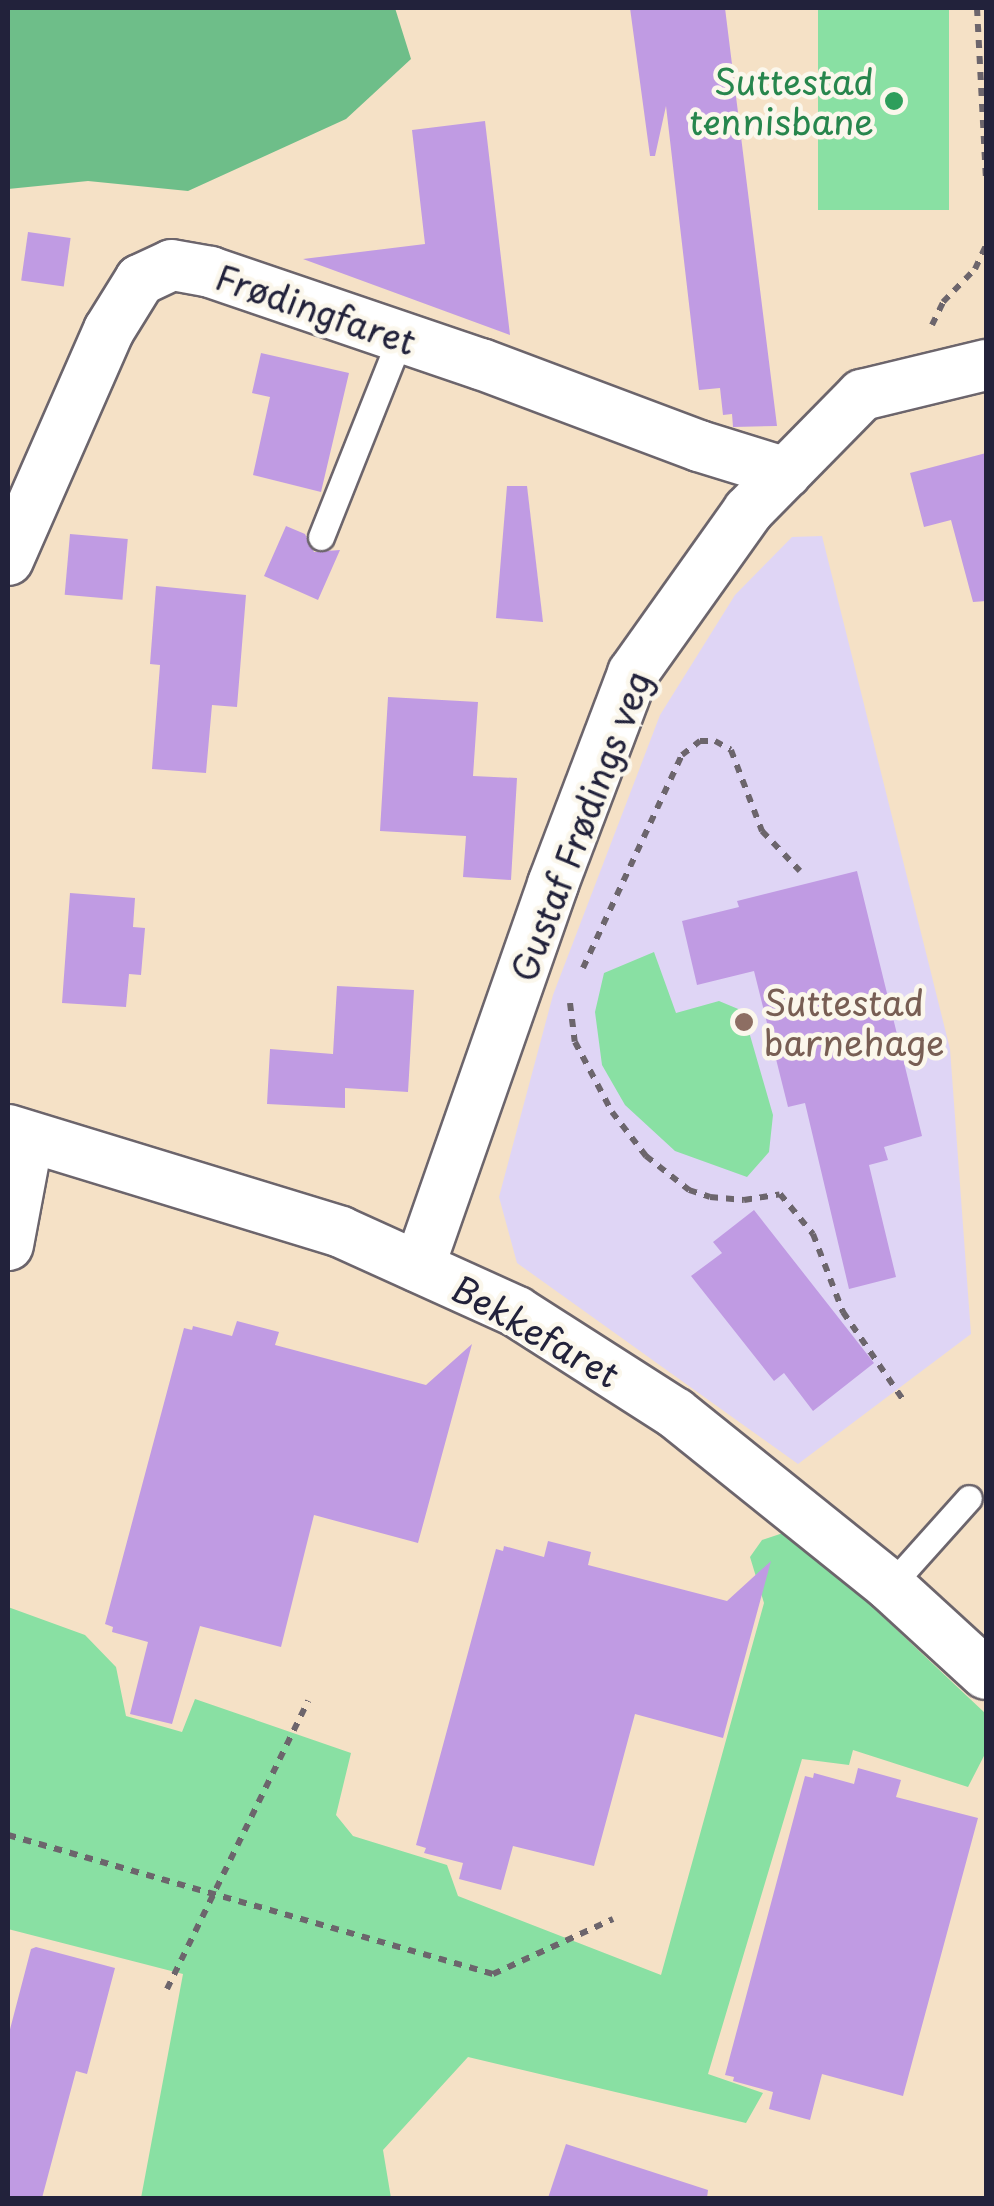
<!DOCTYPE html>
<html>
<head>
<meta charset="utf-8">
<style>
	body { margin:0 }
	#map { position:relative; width:994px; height:2206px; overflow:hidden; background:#f5e1c6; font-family:"Playpen Sans",sans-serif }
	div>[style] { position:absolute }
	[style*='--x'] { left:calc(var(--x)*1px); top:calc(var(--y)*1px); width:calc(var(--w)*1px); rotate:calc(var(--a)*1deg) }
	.built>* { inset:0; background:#dfd5f5 }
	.green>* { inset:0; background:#89e0a3; transform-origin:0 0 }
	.forest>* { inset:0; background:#6ebe89 }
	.building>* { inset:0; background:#c09be3; transform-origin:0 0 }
	.path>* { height:6px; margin-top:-3px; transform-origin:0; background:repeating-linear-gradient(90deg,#6c656c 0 8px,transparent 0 16px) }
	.roads { filter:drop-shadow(2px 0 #6c656c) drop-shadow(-2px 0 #6c656c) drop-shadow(0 2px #6c656c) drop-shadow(0 -2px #6c656c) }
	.lane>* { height:25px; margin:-12.5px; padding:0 12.5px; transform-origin:12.5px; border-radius:12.5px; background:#fff }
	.street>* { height:50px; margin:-25px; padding:0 25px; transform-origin:25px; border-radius:25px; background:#fff }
	.dots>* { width:28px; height:28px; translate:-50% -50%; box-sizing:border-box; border:5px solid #fbf7ec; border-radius:50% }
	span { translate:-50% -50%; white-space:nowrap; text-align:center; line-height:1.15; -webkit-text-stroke:9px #fbf7ec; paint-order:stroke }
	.leisure-label { font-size:35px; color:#27864d }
	.right { translate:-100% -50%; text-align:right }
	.street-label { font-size:35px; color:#22223b }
	.education-label { font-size:35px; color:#785e54 }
	.left { translate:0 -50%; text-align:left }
	.frame { position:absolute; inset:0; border:10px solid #22223b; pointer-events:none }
</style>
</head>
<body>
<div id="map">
	<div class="built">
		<i style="clip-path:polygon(822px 536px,950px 1049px,971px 1334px,798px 1464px,517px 1263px,499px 1197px,553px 995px,660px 715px,735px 595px,792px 537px)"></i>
	</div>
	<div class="green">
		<i style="left:818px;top:8px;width:131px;height:202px"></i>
		<i style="clip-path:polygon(654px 952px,676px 1013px,719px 1001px,743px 1011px,773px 1115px,769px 1152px,747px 1177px,675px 1151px,625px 1105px,602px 1065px,595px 1012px,604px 973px)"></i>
		<i style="clip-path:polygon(783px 1533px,826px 1563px,986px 1714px,986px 1752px,968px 1787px,853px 1750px,849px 1765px,802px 1759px,708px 2074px,763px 2093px,746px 2123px,468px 2057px,383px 2150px,391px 2198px,141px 2198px,183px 1974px,8px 1929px,8px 1607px,85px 1635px,116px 1667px,126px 1716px,182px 1732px,195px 1699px,351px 1753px,336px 1815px,353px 1836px,447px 1865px,458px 1896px,661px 1975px,764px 1603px,750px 1557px,762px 1540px)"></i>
	</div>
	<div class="forest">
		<i style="clip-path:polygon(8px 8px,395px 8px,411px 59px,346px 119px,188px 191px,88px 181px,8px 189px)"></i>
	</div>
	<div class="building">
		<i style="clip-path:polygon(630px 8px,725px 8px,777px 426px,733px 427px,732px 414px,723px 415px,720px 388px,699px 390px,666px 106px,655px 156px,650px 156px)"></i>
		<i style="clip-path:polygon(485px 121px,510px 335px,303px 259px,425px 244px,412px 130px)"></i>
		<i style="left:28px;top:232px;width:43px;height:49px;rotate:8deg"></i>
		<i style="clip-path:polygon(261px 353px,349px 373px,321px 492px,253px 475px,270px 397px,252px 393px)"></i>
		<i style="clip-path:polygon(986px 453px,986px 601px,973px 602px,951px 520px,924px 527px,910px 473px)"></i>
		<i style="clip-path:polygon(507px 486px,527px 486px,543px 622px,496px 618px)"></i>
		<i style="clip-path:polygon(286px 526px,305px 534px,314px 552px,340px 550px,318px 600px,264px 576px)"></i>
		<i style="left:70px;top:534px;width:58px;height:61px;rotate:5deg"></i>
		<i style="clip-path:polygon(156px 586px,246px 595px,237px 707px,212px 705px,206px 773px,152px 769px,160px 665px,150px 664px)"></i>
		<i style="clip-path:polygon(388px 697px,478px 702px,473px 776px,517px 778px,511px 880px,463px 877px,466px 836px,380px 831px)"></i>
		<i style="clip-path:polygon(857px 871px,922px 1136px,884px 1147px,888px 1160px,869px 1165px,896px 1277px,849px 1289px,805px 1103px,788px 1107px,754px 971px,697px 985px,682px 921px,739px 907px,737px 901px)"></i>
		<i style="clip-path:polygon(70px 893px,135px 898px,133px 927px,145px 928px,141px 975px,129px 974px,126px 1007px,62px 1003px)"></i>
		<i style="clip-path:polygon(337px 986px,414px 990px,408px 1092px,345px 1088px,345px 1108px,267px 1104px,270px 1049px,333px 1054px)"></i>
		<i style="clip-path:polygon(754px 1210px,874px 1363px,813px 1411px,784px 1373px,774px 1381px,691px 1276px,722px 1253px,713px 1242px)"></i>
		<i style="clip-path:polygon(237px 1321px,279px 1332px,275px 1345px,426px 1385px,472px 1344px,418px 1543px,314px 1515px,281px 1647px,200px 1626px,172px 1724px,130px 1714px,148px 1642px,112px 1632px,113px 1627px,105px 1624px,184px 1328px,192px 1330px,193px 1326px,232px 1336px)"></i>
		<i style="clip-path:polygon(548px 1541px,591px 1552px,588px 1565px,727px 1601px,771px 1561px,723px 1738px,635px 1714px,594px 1866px,513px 1846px,501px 1890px,459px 1879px,463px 1863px,424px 1853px,426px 1848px,416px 1845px,496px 1549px,503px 1551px,504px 1546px,544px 1557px)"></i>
		<i style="clip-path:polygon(858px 1768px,901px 1780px,896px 1797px,978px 1818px,903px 2096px,822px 2074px,810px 2120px,769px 2109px,773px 2092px,733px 2081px,734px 2077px,725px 2075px,805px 1776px,813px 1778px,814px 1773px,854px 1784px)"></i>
		<i style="clip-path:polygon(36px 1947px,115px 1968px,87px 2074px,76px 2071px,42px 2198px,8px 2198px,8px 2037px,31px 1949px)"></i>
		<i style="clip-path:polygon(566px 2144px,708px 2190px,707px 2198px,548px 2198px)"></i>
	</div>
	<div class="path">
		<i style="--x:977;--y:8;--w:172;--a:87"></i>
		<i style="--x:932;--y:325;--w:25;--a:-64"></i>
		<i style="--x:943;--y:302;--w:46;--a:-45.9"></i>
		<i style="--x:975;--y:269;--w:26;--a:-65"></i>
		<i style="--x:583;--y:968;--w:235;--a:-65.1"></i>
		<i style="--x:682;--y:755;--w:23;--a:-38"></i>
		<i style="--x:700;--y:741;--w:15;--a:0"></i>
		<i style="--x:715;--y:741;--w:18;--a:29"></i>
		<i style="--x:731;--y:750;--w:87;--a:69.1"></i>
		<i style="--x:762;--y:831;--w:55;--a:46.5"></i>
		<i style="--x:570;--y:1003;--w:39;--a:83"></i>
		<i style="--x:575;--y:1042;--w:79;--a:62.1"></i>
		<i style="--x:612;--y:1112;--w:56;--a:52.3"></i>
		<i style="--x:646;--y:1156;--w:55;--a:38.3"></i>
		<i style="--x:689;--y:1190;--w:22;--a:18"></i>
		<i style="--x:710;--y:1197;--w:34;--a:5"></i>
		<i style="--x:744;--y:1200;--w:36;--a:-9"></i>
		<i style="--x:780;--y:1194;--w:52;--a:50.5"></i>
		<i style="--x:813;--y:1234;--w:84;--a:69"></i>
		<i style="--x:843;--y:1312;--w:108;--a:55.6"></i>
		<i style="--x:8;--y:1835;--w:505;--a:15.99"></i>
		<i style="--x:493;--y:1974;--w:132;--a:-24.6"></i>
		<i style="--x:167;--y:1989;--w:321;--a:-63.9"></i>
	</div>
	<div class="roads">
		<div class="lane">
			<i style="--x:321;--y:537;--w:214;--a:-68.3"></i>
			<i style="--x:890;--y:1586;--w:118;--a:-48.1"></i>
		</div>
		<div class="street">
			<i style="--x:8;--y:560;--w:251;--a:-66.3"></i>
			<i style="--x:109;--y:330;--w:59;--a:-58.2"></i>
			<i style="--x:140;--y:280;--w:35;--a:-25"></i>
			<i style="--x:172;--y:265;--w:39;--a:10"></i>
			<i style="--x:210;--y:272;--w:286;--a:18.8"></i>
			<i style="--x:481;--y:364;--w:233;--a:20.6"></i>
			<i style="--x:699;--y:446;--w:91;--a:17.2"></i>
			<i style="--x:8;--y:1130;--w:348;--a:17"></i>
			<i style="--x:341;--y:1232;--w:193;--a:24.4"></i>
			<i style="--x:517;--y:1312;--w:188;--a:32.6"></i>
			<i style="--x:675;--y:1413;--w:276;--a:38.8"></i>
			<i style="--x:890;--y:1586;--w:130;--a:42.5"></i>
			<i style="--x:8;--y:1245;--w:109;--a:-79.4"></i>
			<i style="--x:419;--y:1267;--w:406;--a:-70.7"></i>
			<i style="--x:553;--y:884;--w:226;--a:-69.2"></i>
			<i style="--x:633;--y:673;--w:199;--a:-54.6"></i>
			<i style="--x:748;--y:511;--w:163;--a:-45.5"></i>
			<i style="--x:862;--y:395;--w:128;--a:-13.6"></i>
		</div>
	</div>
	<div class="dots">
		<i style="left:894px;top:101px;background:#2e9e5b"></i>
		<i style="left:744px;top:1022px;background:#8d6e63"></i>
	</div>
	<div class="leisure-label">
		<span class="right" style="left:874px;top:101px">Suttestad<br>tennisbane</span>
	</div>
	<div class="street-label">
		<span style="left:316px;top:309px;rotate:19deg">Frødingfaret</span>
		<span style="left:580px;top:826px;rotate:-69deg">Gustaf Frødings veg</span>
		<span style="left:536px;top:1331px;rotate:30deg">Bekkefaret</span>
	</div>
	<div class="education-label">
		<span class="left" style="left:764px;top:1022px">Suttestad<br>barnehage</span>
	</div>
	<div class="frame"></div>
</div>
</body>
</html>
